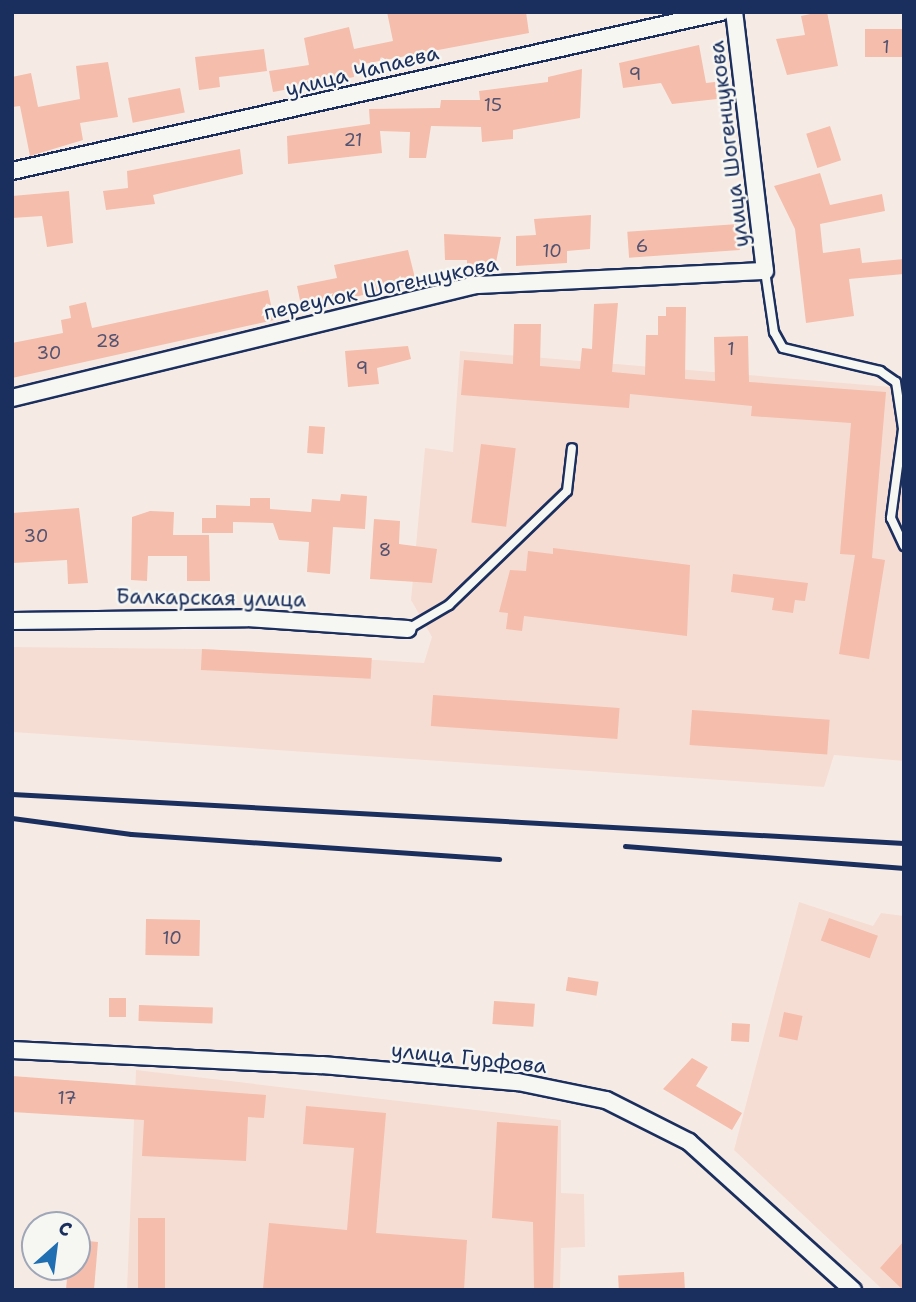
<!DOCTYPE html>
<html>
<head>
<meta charset="utf-8">
<style>
	body { margin:0 }
	#map { position:relative; width:916px; height:1302px; overflow:hidden; background:#f6ebe4; font-family:"Shantell Sans",sans-serif }
	div>[style] { position:absolute }
	[style*='--x'] { left:calc(var(--x)*1px); top:calc(var(--y)*1px); width:calc(var(--w)*1px); rotate:calc(var(--a)*1deg) }
	.built>* { inset:0; background:#f6ddd3 }
	.building>* { inset:0; background:#f5bdab; transform-origin:0 0 }
	.roads { filter:drop-shadow(2px 0 #1b2f5e) drop-shadow(-2px 0 #1b2f5e) drop-shadow(0 2px #1b2f5e) drop-shadow(0 -2px #1b2f5e) }
	.service>* { height:8px; margin:-4px; padding:0 4px; transform-origin:4px; border-radius:4px; background:#f6f6f2 }
	.minor>* { height:16px; margin:-8px; padding:0 8px; transform-origin:8px; border-radius:8px; background:#f6f6f2 }
	.rail>* { height:5px; margin:-2.5px; padding:0 2.5px; transform-origin:2.5px; border-radius:2.5px; background:#1b2f5e }
	span { translate:-50% -50%; white-space:nowrap; text-align:center; line-height:1.15; -webkit-text-stroke:5px #f6f6f2; paint-order:stroke }
	.number-label { font-size:18px; color:#525271 }
	.number-label span { -webkit-text-stroke-width:0 }
	.street-label { font-size:21px; color:#1b2f5e }
	.frame { position:absolute; inset:0; border:14px solid #1b2f5e; pointer-events:none }
	.north { position:absolute; left:21px; top:1211px; width:70px; height:70px; box-sizing:border-box; background:#f6f6f2; border:2px solid #9ea6b7; border-radius:50%; rotate:28deg; font-size:19px; font-weight:700; line-height:28px; text-align:center; color:#1b2f5e }
	.north::after { content:''; display:block; margin:auto; width:24px; height:32px; background:#1f6fb2; clip-path:polygon(50% 0,100% 100%,50% 72%,0 100%) }
</style>
</head>
<body>
<div id="map">
	<div class="built">
		<i style="clip-path:polygon(460px 351px,904px 388px,904px 761px,834px 755px,824px 787px,12px 732px,12px 647px,202px 649px,424px 663px,432px 637px,411px 600px,425px 448px,453px 452px)"></i>
		<i style="clip-path:polygon(799px 902px,873px 926px,881px 913px,904px 916px,904px 1290px,883px 1290px,734px 1150px)"></i>
		<i style="clip-path:polygon(136px 1070px,561px 1120px,561px 1193px,584px 1194px,585px 1247px,561px 1248px,560px 1290px,127px 1290px)"></i>
	</div>
	<div class="building">
		<i style="clip-path:polygon(387px 12px,526px 12px,529px 33px,353px 66px,354px 77px,273px 92px,269px 71px,309px 65px,304px 38px,349px 27px,354px 49px,393px 41px)"></i>
		<i style="clip-path:polygon(820px 12px,827px 12px,838px 66px,787px 75px,776px 39px,805px 35px,801px 16px)"></i>
		<i style="left:904px;top:29px;width:28px;height:39px;rotate:90deg"></i>
		<i style="clip-path:polygon(699px 45px,706px 83px,715px 82px,717px 99px,672px 104px,661px 83px,623px 88px,619px 63px)"></i>
		<i style="clip-path:polygon(264px 49px,267px 71px,219px 77px,220px 87px,199px 90px,195px 57px)"></i>
		<i style="clip-path:polygon(108px 62px,118px 117px,80px 123px,83px 140px,30px 156px,20px 106px,12px 107px,12px 77px,31px 73px,38px 107px,80px 99px,76px 66px)"></i>
		<i style="clip-path:polygon(582px 69px,580px 118px,513px 130px,513px 139px,482px 142px,481px 127px,431px 126px,426px 158px,409px 158px,410px 132px,380px 131px,382px 153px,288px 164px,287px 136px,370px 124px,369px 109px,440px 108px,441px 100px,480px 100px,479px 91px,548px 82px,548px 77px)"></i>
		<i style="left:180px;top:88px;width:25px;height:53px;rotate:79deg"></i>
		<i style="left:830px;top:126px;width:36px;height:25px;rotate:72deg"></i>
		<i style="clip-path:polygon(240px 149px,243px 174px,153px 195px,155px 204px,106px 210px,103px 191px,128px 188px,127px 171px)"></i>
		<i style="clip-path:polygon(820px 173px,830px 205px,882px 194px,885px 211px,820px 224px,823px 253px,860px 248px,862px 263px,904px 259px,904px 274px,849px 279px,854px 316px,806px 323px,795px 229px,774px 186px)"></i>
		<i style="clip-path:polygon(69px 191px,73px 243px,47px 247px,42px 216px,12px 218px,12px 196px)"></i>
		<i style="clip-path:polygon(591px 215px,590px 249px,567px 251px,567px 263px,516px 266px,516px 236px,536px 235px,534px 219px)"></i>
		<i style="left:738px;top:224px;width:26px;height:111px;rotate:86deg"></i>
		<i style="clip-path:polygon(444px 234px,501px 237px,495px 268px,467px 269px,467px 260px,445px 260px)"></i>
		<i style="clip-path:polygon(408px 250px,416px 282px,302px 310px,297px 286px,337px 278px,334px 265px)"></i>
		<i style="clip-path:polygon(268px 290px,274px 320px,12px 378px,12px 343px,63px 333px,61px 320px,71px 318px,69px 306px,86px 302px,92px 328px)"></i>
		<i style="clip-path:polygon(618px 303px,612px 372px,645px 375px,646px 335px,658px 335px,658px 316px,666px 316px,666px 307px,686px 307px,685px 379px,715px 381px,714px 337px,748px 336px,749px 382px,886px 392px,872px 558px,885px 560px,869px 659px,839px 654px,855px 555px,840px 554px,851px 423px,751px 416px,752px 406px,630px 394px,629px 408px,461px 395px,464px 360px,513px 364px,514px 324px,541px 324px,540px 366px,580px 369px,582px 348px,592px 349px,594px 304px)"></i>
		<i style="clip-path:polygon(408px 346px,411px 359px,377px 368px,379px 384px,348px 387px,345px 351px)"></i>
		<i style="left:309px;top:426px;width:16px;height:27px;rotate:4deg"></i>
		<i style="left:481px;top:444px;width:35px;height:79px;rotate:7deg"></i>
		<i style="clip-path:polygon(341px 494px,367px 496px,365px 529px,333px 527px,330px 574px,307px 572px,309px 542px,279px 540px,273px 523px,233px 522px,233px 533px,202px 533px,202px 518px,216px 518px,216px 505px,250px 506px,250px 498px,270px 498px,270px 509px,311px 512px,312px 499px,340px 501px)"></i>
		<i style="clip-path:polygon(79px 508px,88px 583px,68px 584px,67px 560px,12px 563px,12px 513px)"></i>
		<i style="clip-path:polygon(150px 511px,174px 512px,173px 535px,209px 535px,210px 581px,187px 581px,187px 556px,148px 556px,147px 581px,131px 580px,132px 517px)"></i>
		<i style="clip-path:polygon(374px 519px,400px 521px,399px 544px,437px 549px,432px 583px,370px 579px)"></i>
		<i style="clip-path:polygon(553px 548px,690px 565px,687px 636px,524px 616px,522px 631px,506px 629px,508px 613px,499px 612px,510px 570px,526px 571px,528px 551px,553px 554px)"></i>
		<i style="clip-path:polygon(733px 574px,808px 583px,805px 601px,795px 600px,793px 613px,772px 610px,774px 598px,731px 592px)"></i>
		<i style="left:202px;top:649px;width:170px;height:21px;rotate:3deg"></i>
		<i style="left:433px;top:695px;width:187px;height:31px;rotate:4deg"></i>
		<i style="left:692px;top:710px;width:138px;height:35px;rotate:4deg"></i>
		<i style="left:829px;top:918px;width:52px;height:24px;rotate:20deg"></i>
		<i style="left:146px;top:919px;width:54px;height:36px;rotate:1deg"></i>
		<i style="left:568px;top:977px;width:31px;height:14px;rotate:9deg"></i>
		<i style="left:109px;top:998px;width:17px;height:19px"></i>
		<i style="left:494px;top:1001px;width:41px;height:23px;rotate:4deg"></i>
		<i style="left:139px;top:1005px;width:74px;height:16px;rotate:2deg"></i>
		<i style="left:784px;top:1012px;width:19px;height:25px;rotate:12deg"></i>
		<i style="left:732px;top:1023px;width:18px;height:18px;rotate:3deg"></i>
		<i style="clip-path:polygon(692px 1058px,708px 1067px,696px 1086px,742px 1113px,732px 1130px,663px 1089px)"></i>
		<i style="clip-path:polygon(12px 1076px,266px 1095px,264px 1118px,248px 1117px,246px 1161px,142px 1156px,144px 1120px,12px 1112px)"></i>
		<i style="clip-path:polygon(306px 1106px,386px 1113px,376px 1233px,467px 1240px,464px 1290px,263px 1289px,269px 1223px,347px 1230px,354px 1148px,303px 1144px)"></i>
		<i style="clip-path:polygon(497px 1122px,558px 1126px,553px 1290px,534px 1290px,533px 1222px,492px 1218px)"></i>
		<i style="left:138px;top:1218px;width:27px;height:72px"></i>
		<i style="clip-path:polygon(77px 1240px,98px 1242px,94px 1290px,66px 1290px,68px 1267px,77px 1267px)"></i>
		<i style="clip-path:polygon(904px 1241px,904px 1290px,903px 1290px,880px 1268px)"></i>
		<i style="left:684px;top:1272px;width:18px;height:66px;rotate:87deg"></i>
	</div>
	<div class="roads">
		<div class="service">
			<i style="--x:765;--y:271;--w:62;--a:81.6"></i>
			<i style="--x:774;--y:332;--w:18;--a:61"></i>
			<i style="--x:783;--y:348;--w:100;--a:13.3"></i>
			<i style="--x:880;--y:371;--w:19;--a:35"></i>
			<i style="--x:896;--y:382;--w:48;--a:81.5"></i>
			<i style="--x:903;--y:429;--w:90;--a:97.7"></i>
			<i style="--x:891;--y:518;--w:31;--a:65"></i>
			<i style="--x:408;--y:629;--w:48;--a:-30.3"></i>
			<i style="--x:449;--y:605;--w:164;--a:-44"></i>
			<i style="--x:567;--y:491;--w:43;--a:-83.4"></i>
		</div>
		<div class="minor">
			<i style="--x:12;--y:171;--w:727;--a:-12.64"></i>
			<i style="--x:12;--y:398;--w:478;--a:-13.7"></i>
			<i style="--x:476;--y:285;--w:289;--a:-2.8"></i>
			<i style="--x:765;--y:271;--w:261;--a:-96.8"></i>
			<i style="--x:12;--y:621;--w:235;--a:-0.7"></i>
			<i style="--x:247;--y:618;--w:161;--a:3.9"></i>
			<i style="--x:12;--y:1050;--w:310;--a:2.8"></i>
			<i style="--x:322;--y:1065;--w:197;--a:5"></i>
			<i style="--x:518;--y:1082;--w:90;--a:11.6"></i>
			<i style="--x:606;--y:1100;--w:93;--a:26.8"></i>
			<i style="--x:689;--y:1142;--w:221;--a:42.1"></i>
		</div>
	</div>
	<div class="rail">
		<i style="--x:12;--y:794;--w:893;--a:3.14"></i>
		<i style="--x:12;--y:818;--w:120;--a:7.7"></i>
		<i style="--x:131;--y:834;--w:369;--a:3.9"></i>
		<i style="--x:625;--y:846;--w:280;--a:4.5"></i>
	</div>
	<div class="number-label">
		<span style="left:886px;top:47px">1</span>
		<span style="left:635px;top:74px">9</span>
		<span style="left:493px;top:105px">15</span>
		<span style="left:353px;top:140px">21</span>
		<span style="left:642px;top:246px">6</span>
		<span style="left:552px;top:251px">10</span>
		<span style="left:108px;top:341px">28</span>
		<span style="left:731px;top:349px">1</span>
		<span style="left:49px;top:353px">30</span>
		<span style="left:362px;top:368px">9</span>
		<span style="left:36px;top:536px">30</span>
		<span style="left:385px;top:550px">8</span>
		<span style="left:172px;top:938px">10</span>
		<span style="left:67px;top:1098px">17</span>
	</div>
	<div class="street-label">
		<span style="left:362px;top:71px;rotate:-14deg">улица Чапаева</span>
		<span style="left:729px;top:144px;rotate:-97deg">улица Шогенцукова</span>
		<span style="left:381px;top:288px;rotate:-12deg">переулок Шогенцукова</span>
		<span style="left:211px;top:598px;rotate:1deg">Балкарская улица</span>
		<span style="left:469px;top:1058px;rotate:6deg">улица Гурфова</span>
	</div>
	<div class="frame"></div>
	<div class="north">С</div>
</div>
</body>
</html>
